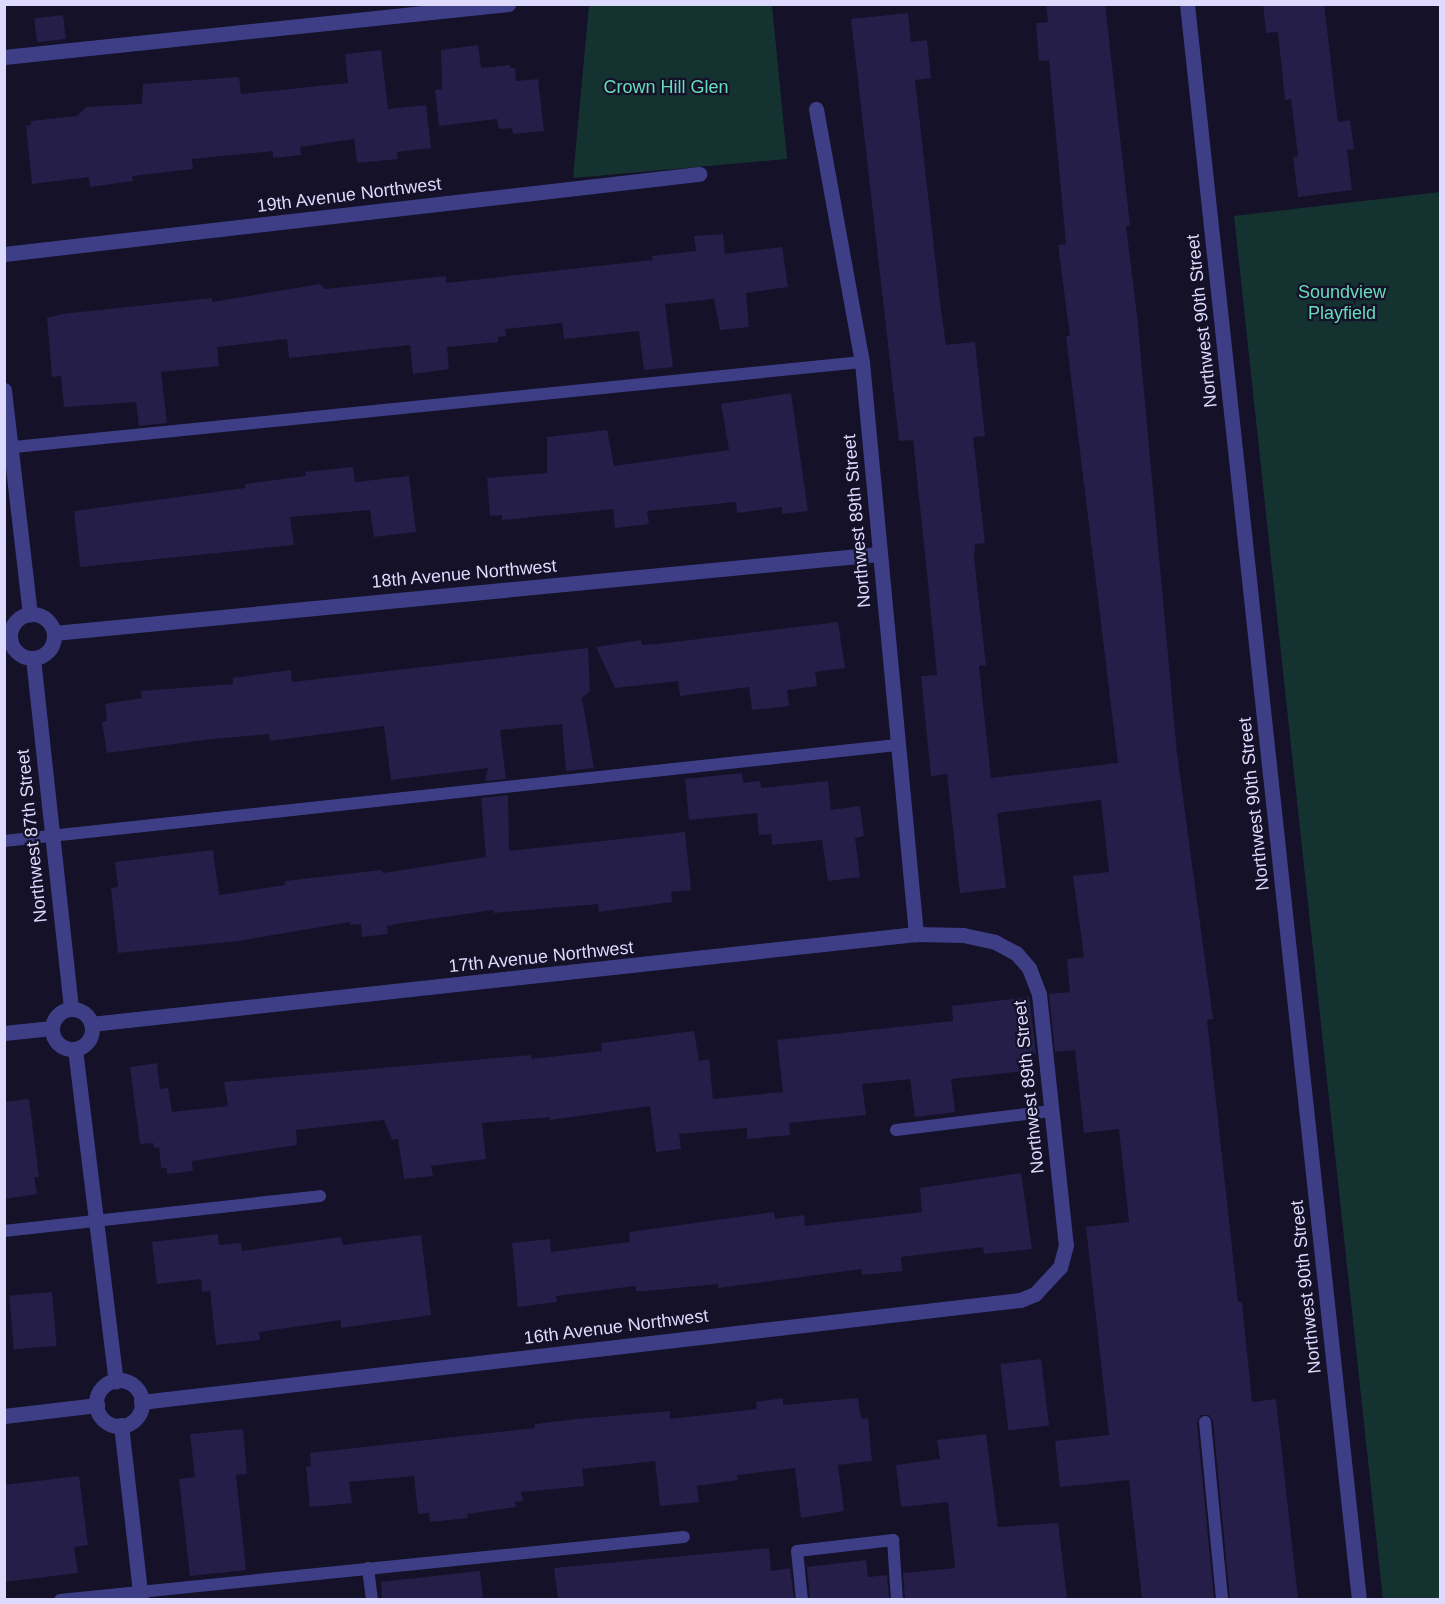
<!DOCTYPE html>
<html>
<head>
<meta charset="utf-8">
<style>
	body { margin:0 }
	#map { position:relative; width:1445px; height:1604px; overflow:hidden; background:#141129; font-family:Helvetica,sans-serif }
	div>[style] { position:absolute }
	[style*='--x'] { left:calc(var(--x)*1px); top:calc(var(--y)*1px); width:calc(var(--w)*1px); rotate:calc(var(--a)*1deg) }
	.green>* { inset:0; background:#143330 }
	.building>* { inset:0; background:#251e49; transform-origin:0 0 }
	.lane>* { height:12px; margin:-6px; padding:0 6px; transform-origin:6px; border-radius:6px; background:#3e3e86 }
	.street>* { height:15px; margin:-7.5px; padding:0 7.5px; transform-origin:7.5px; border-radius:7.5px; background:#3e3e86 }
	.street>.ring { margin:-7.5px; padding:0; box-sizing:content-box; background:none; border:15px solid #3e3e86; border-radius:50% }
	span { translate:-50% -50%; white-space:nowrap; text-align:center; line-height:1.15; -webkit-text-stroke:4.5px #141129; paint-order:stroke }
	.park-label { font-size:18px; color:#67ddbb }
	.street-label { font-size:18px; color:#dddafe }
	.frame { position:absolute; inset:0; border:6px solid #dddafe; pointer-events:none }
</style>
</head>
<body>
<div id="map">
	<div class="green">
		<i style="clip-path:polygon(589px 5px,772px 5px,787px 159px,573px 178px)"></i>
		<i style="clip-path:polygon(1440px 192px,1440px 1599px,1383px 1600px,1234px 216px)"></i>
	</div>
	<div class="building">
		<i style="clip-path:polygon(1046px 4px,1105px 4px,1130px 225px,1126px 226px,1137px 315px,1177px 753px,1213px 1019px,1207px 1020px,1238px 1302px,1242px 1302px,1252px 1402px,1276px 1399px,1298px 1599px,1230px 1599px,1213px 1421px,1209px 1415px,1201px 1415px,1197px 1423px,1214px 1599px,1142px 1599px,1129px 1480px,1060px 1487px,1055px 1441px,1109px 1435px,1086px 1227px,1129px 1222px,1119px 1129px,1084px 1133px,1075px 1050px,1055px 1052px,1049px 994px,1070px 992px,1067px 959px,1084px 957px,1073px 876px,1109px 872px,1101px 800px,997px 813px,1006px 888px,960px 893px,947px 774px,931px 776px,921px 676px,937px 675px,927px 573px,913px 440px,899px 441px,851px 19px,908px 13px,911px 42px,927px 40px,931px 78px,915px 80px,941px 310px,946px 345px,975px 342px,985px 436px,973px 437px,985px 543px,975px 544px,974px 558px,986px 665px,979px 666px,991px 778px,1118px 763px,1066px 336px,1070px 336px,1058px 245px,1066px 244px,1049px 60px,1039px 61px,1036px 23px,1048px 22px)"></i>
		<i style="clip-path:polygon(1263px 4px,1324px 4px,1338px 122px,1350px 120px,1354px 149px,1347px 150px,1352px 190px,1298px 197px,1293px 157px,1298px 156px,1291px 99px,1285px 100px,1278px 32px,1266px 33px)"></i>
		<i style="left:63px;top:15px;width:24px;height:29px;rotate:83deg"></i>
		<i style="clip-path:polygon(478px 45px,481px 68px,510px 65px,510px 68px,515px 68px,516px 81px,538px 79px,544px 131px,513px 134px,512px 128px,499px 129px,497px 119px,439px 126px,435px 90px,442px 89px,441px 50px)"></i>
		<i style="clip-path:polygon(381px 50px,388px 109px,426px 105px,431px 148px,397px 152px,398px 159px,357px 163px,354px 139px,300px 147px,301px 155px,273px 158px,273px 151px,192px 159px,193px 169px,132px 176px,133px 181px,90px 187px,89px 177px,32px 184px,26px 126px,31px 125px,31px 121px,77px 116px,86px 107px,142px 104px,143px 84px,239px 77px,241px 94px,348px 83px,345px 54px)"></i>
		<i style="clip-path:polygon(723px 234px,725px 254px,782px 247px,788px 287px,746px 293px,749px 327px,720px 330px,714px 299px,665px 304px,673px 367px,644px 370px,639px 331px,564px 339px,562px 323px,505px 329px,506px 336px,498px 337px,498px 342px,447px 347px,449px 369px,413px 374px,410px 345px,289px 358px,287px 339px,217px 347px,219px 366px,161px 372px,167px 423px,139px 426px,136px 402px,64px 407px,61px 376px,52px 377px,47px 318px,62px 314px,212px 298px,212px 302px,320px 284px,325px 289px,446px 276px,446px 283px,653px 260px,652px 256px,696px 251px,694px 236px)"></i>
		<i style="clip-path:polygon(791px 393px,808px 511px,782px 514px,782px 507px,737px 513px,736px 502px,647px 511px,649px 524px,615px 528px,613px 509px,502px 520px,502px 515px,490px 516px,487px 478px,547px 473px,547px 437px,607px 430px,614px 466px,729px 450px,721px 404px)"></i>
		<i style="clip-path:polygon(353px 467px,355px 482px,409px 476px,416px 532px,374px 537px,370px 510px,290px 517px,294px 545px,80px 567px,74px 511px,245px 488px,245px 484px,306px 476px,305px 472px)"></i>
		<i style="clip-path:polygon(838px 622px,845px 668px,815px 672px,817px 686px,787px 690px,789px 706px,752px 710px,749px 687px,680px 696px,678px 681px,615px 688px,596px 647px,641px 640px,642px 645px,657px 644px)"></i>
		<i style="clip-path:polygon(588px 648px,590px 691px,582px 698px,594px 768px,566px 771px,562px 724px,500px 730px,506px 779px,485px 781px,488px 768px,391px 780px,384px 726px,270px 741px,269px 734px,212px 739px,107px 753px,102px 722px,107px 721px,105px 704px,142px 698px,141px 691px,233px 684px,233px 678px,291px 670px,292px 682px)"></i>
		<i style="clip-path:polygon(742px 773px,743px 783px,760px 781px,761px 788px,828px 781px,831px 810px,860px 806px,864px 836px,855px 838px,860px 877px,828px 881px,822px 840px,772px 845px,771px 834px,759px 835px,757px 813px,689px 820px,685px 779px)"></i>
		<i style="clip-path:polygon(508px 795px,509px 851px,685px 832px,691px 890px,671px 892px,672px 902px,599px 912px,598px 904px,494px 913px,493px 910px,402px 923px,387px 926px,388px 934px,362px 937px,361px 924px,350px 925px,350px 922px,238px 941px,118px 953px,111px 888px,118px 887px,115px 862px,213px 850px,219px 895px,285px 885px,285px 881px,382px 870px,383px 873px,486px 857px,481px 798px)"></i>
		<i style="clip-path:polygon(1029px 997px,1036px 1054px,1022px 1056px,1024px 1071px,951px 1079px,955px 1112px,915px 1117px,910px 1079px,862px 1084px,866px 1115px,789px 1123px,790px 1135px,747px 1139px,747px 1128px,679px 1134px,681px 1149px,656px 1152px,650px 1106px,550px 1120px,550px 1117px,482px 1123px,486px 1159px,431px 1166px,433px 1176px,404px 1179px,398px 1139px,392px 1140px,384px 1120px,296px 1130px,297px 1145px,192px 1161px,193px 1171px,167px 1174px,167px 1168px,161px 1168px,159px 1147px,154px 1148px,153px 1143px,140px 1144px,130px 1067px,157px 1063px,160px 1089px,168px 1088px,172px 1112px,228px 1106px,224px 1082px,531px 1055px,532px 1059px,602px 1051px,601px 1043px,694px 1031px,699px 1061px,709px 1059px,713px 1099px,783px 1092px,777px 1040px,953px 1021px,952px 1006px)"></i>
		<i style="clip-path:polygon(29px 1099px,39px 1177px,34px 1177px,37px 1194px,4px 1199px,4px 1102px)"></i>
		<i style="clip-path:polygon(1021px 1173px,1032px 1249px,984px 1254px,983px 1247px,901px 1257px,902px 1271px,862px 1275px,862px 1269px,718px 1288px,718px 1284px,645px 1291px,636px 1291px,635px 1286px,556px 1296px,557px 1302px,518px 1307px,512px 1243px,550px 1239px,551px 1252px,630px 1242px,629px 1232px,774px 1212px,775px 1219px,804px 1215px,805px 1226px,922px 1212px,920px 1188px)"></i>
		<i style="clip-path:polygon(218px 1234px,219px 1245px,241px 1243px,242px 1251px,341px 1237px,343px 1245px,421px 1235px,431px 1315px,341px 1328px,341px 1320px,259px 1332px,260px 1340px,216px 1345px,210px 1291px,202px 1292px,201px 1279px,157px 1284px,152px 1242px)"></i>
		<i style="left:52px;top:1292px;width:54px;height:43px;rotate:85deg"></i>
		<i style="left:1041px;top:1359px;width:67px;height:41px;rotate:83deg"></i>
		<i style="clip-path:polygon(783px 1398px,783px 1405px,858px 1398px,861px 1419px,868px 1418px,872px 1461px,838px 1465px,844px 1511px,801px 1518px,795px 1468px,737px 1475px,738px 1480px,697px 1486px,699px 1502px,660px 1506px,655px 1461px,582px 1469px,584px 1486px,521px 1492px,523px 1501px,515px 1502px,516px 1507px,467px 1514px,468px 1518px,430px 1522px,429px 1513px,418px 1514px,414px 1476px,349px 1482px,352px 1503px,310px 1507px,306px 1467px,311px 1466px,310px 1453px,535px 1428px,535px 1424px,577px 1419px,670px 1411px,670px 1419px,757px 1409px,756px 1402px)"></i>
		<i style="clip-path:polygon(243px 1429px,247px 1474px,236px 1475px,246px 1570px,190px 1576px,179px 1479px,195px 1477px,190px 1434px)"></i>
		<i style="clip-path:polygon(986px 1434px,998px 1527px,1058px 1523px,1067px 1599px,905px 1599px,903px 1573px,955px 1568px,948px 1502px,901px 1507px,896px 1465px,940px 1459px,937px 1440px)"></i>
		<i style="clip-path:polygon(79px 1476px,88px 1545px,74px 1547px,78px 1573px,4px 1582px,4px 1485px)"></i>
		<i style="clip-path:polygon(769px 1548px,771px 1571px,790px 1568px,794px 1599px,558px 1599px,554px 1568px)"></i>
		<i style="clip-path:polygon(866px 1560px,868px 1577px,887px 1575px,889px 1599px,810px 1599px,807px 1567px)"></i>
		<i style="clip-path:polygon(480px 1571px,483px 1599px,382px 1599px,381px 1582px)"></i>
	</div>
	<div class="lane">
		<i style="--x:4;--y:448;--w:862;--a:-5.72"></i>
		<i style="--x:4;--y:841;--w:898;--a:-6.14"></i>
		<i style="--x:896;--y:1130;--w:156;--a:-7"></i>
		<i style="--x:4;--y:1231;--w:318;--a:-6.3"></i>
		<i style="--x:1205;--y:1422;--w:179;--a:84.5"></i>
		<i style="--x:368;--y:1568;--w:32;--a:83"></i>
		<i style="--x:60;--y:1600;--w:627;--a:-5.77"></i>
		<i style="--x:802;--y:1600;--w:49;--a:-95.8"></i>
		<i style="--x:797;--y:1551;--w:97;--a:-6.5"></i>
		<i style="--x:893;--y:1540;--w:60;--a:86.2"></i>
	</div>
	<div class="street">
		<i style="--x:1187;--y:4;--w:1605;--a:83.85"></i>
		<i style="--x:4;--y:57;--w:507;--a:-6"></i>
		<i style="--x:816;--y:109;--w:257;--a:79.7"></i>
		<i style="--x:862;--y:362;--w:575;--a:84.61"></i>
		<i style="--x:4;--y:254;--w:700;--a:-6.57"></i>
		<i style="--x:4;--y:390;--w:226;--a:83.4"></i>
		<i class="ring" style="left:10px;top:614px;width:29px;height:29px"></i>
		<i style="--x:54;--y:633;--w:829;--a:-5.47"></i>
		<i style="--x:33;--y:658;--w:353;--a:83.8"></i>
		<i class="ring" style="left:52px;top:1009px;width:25px;height:25px"></i>
		<i style="--x:91;--y:1024;--w:830;--a:-6.23"></i>
		<i style="--x:916;--y:934;--w:47;--a:1.2"></i>
		<i style="--x:963;--y:935;--w:33;--a:12"></i>
		<i style="--x:995;--y:942;--w:24;--a:28"></i>
		<i style="--x:1016;--y:953;--w:20;--a:49"></i>
		<i style="--x:1029;--y:968;--w:28;--a:69"></i>
		<i style="--x:1039;--y:994;--w:252;--a:83.9"></i>
		<i style="--x:1066;--y:1245;--w:23;--a:105"></i>
		<i style="--x:1060;--y:1267;--w:37;--a:133"></i>
		<i style="--x:1035;--y:1294;--w:16;--a:158"></i>
		<i style="--x:1020;--y:1300;--w:885;--a:173.38"></i>
		<i style="--x:4;--y:1033;--w:48;--a:-5.9"></i>
		<i style="--x:75;--y:1049;--w:335;--a:83"></i>
		<i class="ring" style="left:96px;top:1380px;width:31px;height:31px"></i>
		<i style="--x:4;--y:1416;--w:94;--a:-6.7"></i>
		<i style="--x:121;--y:1425;--w:176;--a:83.5"></i>
	</div>
	<div class="park-label">
		<span style="left:666px;top:87px">Crown Hill Glen</span>
		<span style="left:1342px;top:303px">Soundview<br>Playfield</span>
	</div>
	<div class="street-label">
		<span style="left:349px;top:195px;rotate:-7deg">19th Avenue Northwest</span>
		<span style="left:1202px;top:321px;rotate:-96deg">Northwest 90th Street</span>
		<span style="left:857px;top:521px;rotate:-95deg">Northwest 89th Street</span>
		<span style="left:464px;top:574px;rotate:-5deg">18th Avenue Northwest</span>
		<span style="left:1254px;top:804px;rotate:-96deg">Northwest 90th Street</span>
		<span style="left:32px;top:836px;rotate:-96deg">Northwest 87th Street</span>
		<span style="left:541px;top:957px;rotate:-6deg">17th Avenue Northwest</span>
		<span style="left:1029px;top:1087px;rotate:-96deg">Northwest 89th Street</span>
		<span style="left:1306px;top:1287px;rotate:-96deg">Northwest 90th Street</span>
		<span style="left:616px;top:1327px;rotate:-7deg">16th Avenue Northwest</span>
	</div>
	<div class="frame"></div>
</div>
</body>
</html>
